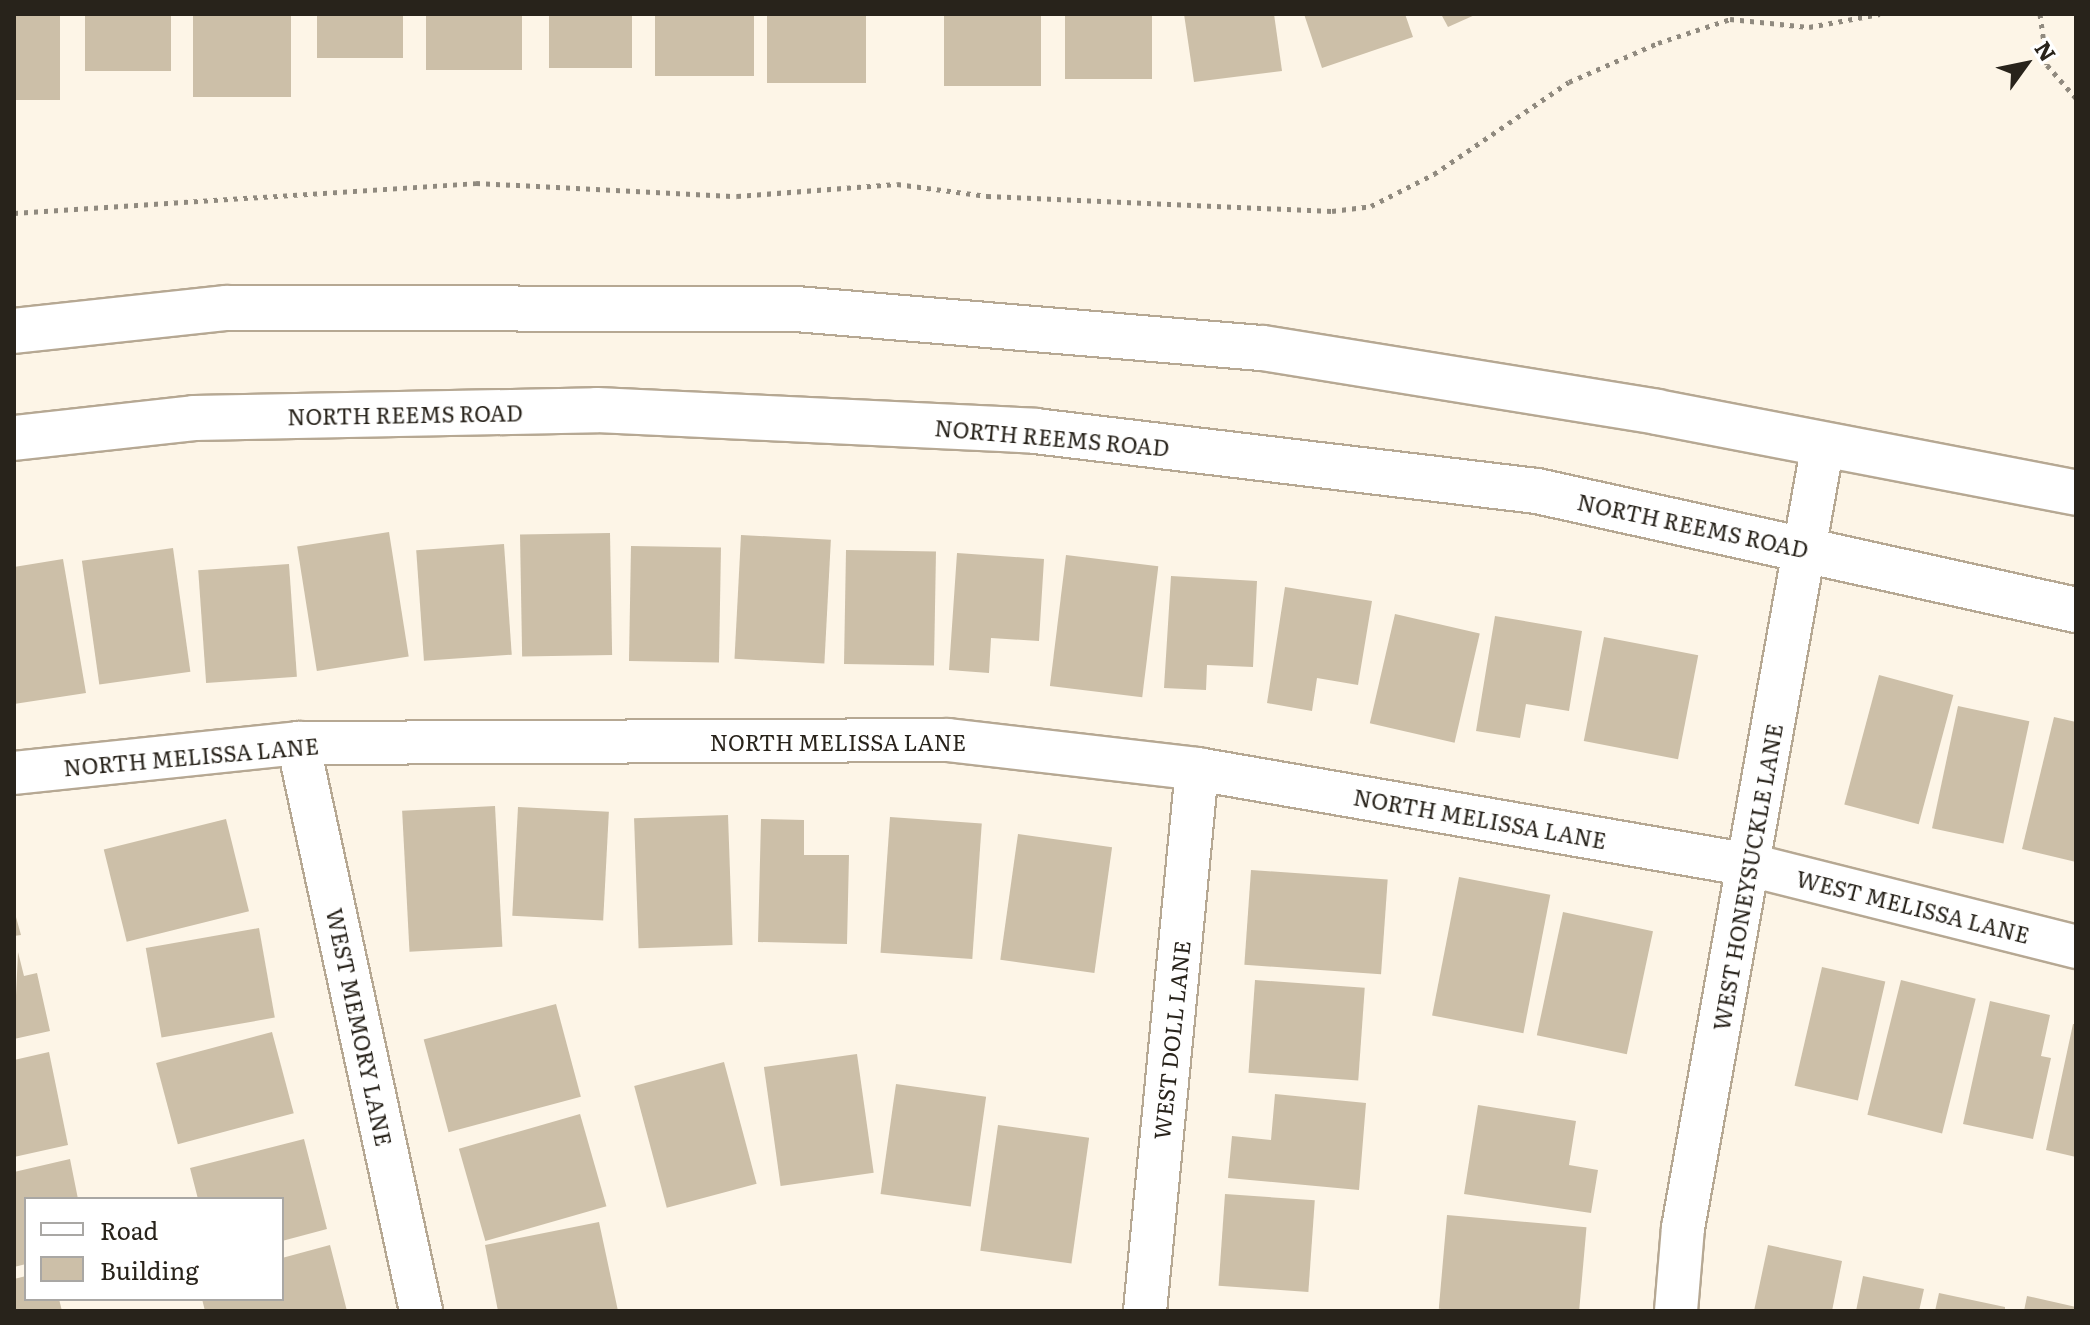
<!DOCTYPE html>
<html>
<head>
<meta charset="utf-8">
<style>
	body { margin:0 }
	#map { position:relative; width:2090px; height:1325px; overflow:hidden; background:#fdf5e7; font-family:Literata,serif }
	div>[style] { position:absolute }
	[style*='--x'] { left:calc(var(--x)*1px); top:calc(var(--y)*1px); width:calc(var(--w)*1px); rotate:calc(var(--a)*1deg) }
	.building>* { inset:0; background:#ccbfa8; transform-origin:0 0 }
	.path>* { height:5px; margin-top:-2.5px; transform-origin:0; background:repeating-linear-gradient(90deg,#908a7f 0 4px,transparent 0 10px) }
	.roads { filter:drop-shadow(2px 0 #b6a893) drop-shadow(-2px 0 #b6a893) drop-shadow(0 2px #b6a893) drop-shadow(0 -2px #b6a893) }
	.minor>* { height:42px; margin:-21px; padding:0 21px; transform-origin:21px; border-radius:21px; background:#fff }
	.major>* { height:44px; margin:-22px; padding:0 22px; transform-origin:22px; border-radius:22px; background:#fff }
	span { translate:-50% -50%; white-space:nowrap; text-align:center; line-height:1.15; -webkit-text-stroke:8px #fff; paint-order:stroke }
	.street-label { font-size:22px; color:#28231b }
	.frame { position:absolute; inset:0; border:16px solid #28231b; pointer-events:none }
	.legend { position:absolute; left:24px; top:1197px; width:260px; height:104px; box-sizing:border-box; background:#fff; border:2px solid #a9a7a4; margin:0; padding:10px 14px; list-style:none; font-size:24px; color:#28231b }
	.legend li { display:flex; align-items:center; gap:16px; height:40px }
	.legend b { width:40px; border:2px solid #a9a7a4 }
	.north { position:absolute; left:1986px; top:24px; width:80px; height:80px; -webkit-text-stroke:6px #fff; paint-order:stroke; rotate:57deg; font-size:22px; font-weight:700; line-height:32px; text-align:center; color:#28231b }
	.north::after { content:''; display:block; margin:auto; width:28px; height:36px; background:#28231b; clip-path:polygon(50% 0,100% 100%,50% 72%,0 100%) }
</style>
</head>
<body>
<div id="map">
	<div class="building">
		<i style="left:14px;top:14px;width:46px;height:86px"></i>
		<i style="left:85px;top:14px;width:86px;height:57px"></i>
		<i style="left:193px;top:14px;width:98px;height:83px"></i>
		<i style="left:317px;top:14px;width:86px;height:44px"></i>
		<i style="left:426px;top:14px;width:96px;height:56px"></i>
		<i style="left:549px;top:14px;width:83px;height:54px"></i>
		<i style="left:655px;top:14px;width:99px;height:62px"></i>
		<i style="left:767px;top:14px;width:99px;height:69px"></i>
		<i style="left:944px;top:14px;width:97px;height:72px"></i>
		<i style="left:1065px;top:14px;width:87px;height:65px"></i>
		<i style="clip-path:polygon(1184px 14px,1274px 14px,1282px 71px,1194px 82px)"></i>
		<i style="clip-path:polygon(1304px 14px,1405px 14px,1413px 37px,1322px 68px)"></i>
		<i style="clip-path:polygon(1441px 14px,1477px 14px,1448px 27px)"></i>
		<i style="left:389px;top:532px;width:126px;height:93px;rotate:81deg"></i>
		<i style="left:610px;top:533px;width:122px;height:90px;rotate:89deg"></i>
		<i style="left:741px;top:535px;width:90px;height:124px;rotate:3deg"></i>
		<i style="left:504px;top:544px;width:111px;height:88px;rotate:86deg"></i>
		<i style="left:631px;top:546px;width:90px;height:115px;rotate:1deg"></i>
		<i style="left:173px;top:548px;width:125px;height:92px;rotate:82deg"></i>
		<i style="left:846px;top:550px;width:90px;height:114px;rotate:1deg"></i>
		<i style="clip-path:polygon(957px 553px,1044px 559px,1039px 641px,991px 638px,989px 673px,949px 670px)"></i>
		<i style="left:1066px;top:555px;width:93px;height:132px;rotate:7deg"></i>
		<i style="clip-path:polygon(63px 559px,86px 693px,14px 704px,14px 567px)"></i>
		<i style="left:289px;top:564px;width:113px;height:91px;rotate:86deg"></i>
		<i style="clip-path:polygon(1171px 576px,1257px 581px,1253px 667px,1207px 665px,1206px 690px,1164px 688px)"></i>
		<i style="clip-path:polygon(1285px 587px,1372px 601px,1358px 685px,1317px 678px,1312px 711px,1267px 703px)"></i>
		<i style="left:1395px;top:614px;width:87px;height:112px;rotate:13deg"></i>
		<i style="clip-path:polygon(1495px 616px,1582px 631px,1569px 711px,1526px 704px,1520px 738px,1476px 731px)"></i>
		<i style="left:1604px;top:637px;width:96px;height:106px;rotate:11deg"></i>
		<i style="left:1879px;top:675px;width:77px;height:134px;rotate:15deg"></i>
		<i style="left:1958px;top:706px;width:73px;height:125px;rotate:12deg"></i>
		<i style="clip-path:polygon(2054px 717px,2076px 722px,2076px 862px,2022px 849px)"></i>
		<i style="left:495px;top:806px;width:141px;height:93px;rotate:87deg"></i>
		<i style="left:518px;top:807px;width:91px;height:109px;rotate:3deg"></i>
		<i style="left:728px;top:815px;width:130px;height:94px;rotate:88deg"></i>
		<i style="left:890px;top:817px;width:92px;height:136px;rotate:4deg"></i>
		<i style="left:226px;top:819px;width:95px;height:126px;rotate:76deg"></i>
		<i style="clip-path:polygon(761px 819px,804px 820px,804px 855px,849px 855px,847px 944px,758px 942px)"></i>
		<i style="left:1018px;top:834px;width:95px;height:127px;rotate:8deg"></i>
		<i style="left:1251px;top:870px;width:137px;height:95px;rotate:4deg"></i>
		<i style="left:1459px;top:877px;width:93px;height:141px;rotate:11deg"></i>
		<i style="clip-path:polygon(14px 910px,21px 935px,14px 936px)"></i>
		<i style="left:1563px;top:912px;width:92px;height:126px;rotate:12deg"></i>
		<i style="left:259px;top:928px;width:91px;height:115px;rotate:80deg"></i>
		<i style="clip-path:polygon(18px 952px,24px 976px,37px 973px,50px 1031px,14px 1039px)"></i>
		<i style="left:1822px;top:967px;width:65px;height:122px;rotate:13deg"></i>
		<i style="left:1255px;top:980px;width:110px;height:93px;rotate:4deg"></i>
		<i style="left:1901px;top:980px;width:77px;height:139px;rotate:14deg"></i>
		<i style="clip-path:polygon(1990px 1001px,2050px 1015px,2041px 1056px,2051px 1058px,2033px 1139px,1963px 1124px)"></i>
		<i style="left:556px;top:1004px;width:96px;height:137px;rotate:75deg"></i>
		<i style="clip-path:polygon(2073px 1024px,2076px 1024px,2076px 1157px,2046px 1150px)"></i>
		<i style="left:272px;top:1032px;width:84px;height:120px;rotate:75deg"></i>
		<i style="clip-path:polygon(49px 1052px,68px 1145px,14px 1157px,14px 1060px)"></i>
		<i style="left:857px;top:1054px;width:120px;height:94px;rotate:82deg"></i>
		<i style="left:724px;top:1062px;width:126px;height:93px;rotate:75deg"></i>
		<i style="left:896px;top:1084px;width:91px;height:111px;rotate:8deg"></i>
		<i style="clip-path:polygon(1275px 1094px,1366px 1103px,1359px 1190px,1228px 1178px,1232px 1136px,1271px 1140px)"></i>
		<i style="clip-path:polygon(1478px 1105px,1576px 1121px,1569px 1165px,1598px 1170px,1591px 1213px,1464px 1194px)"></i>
		<i style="left:580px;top:1114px;width:96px;height:126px;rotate:74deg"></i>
		<i style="left:998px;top:1125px;width:92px;height:127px;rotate:8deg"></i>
		<i style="clip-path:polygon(304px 1139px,327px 1229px,282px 1241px,282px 1199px,198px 1199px,190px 1168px)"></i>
		<i style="clip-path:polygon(70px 1159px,78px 1199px,26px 1199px,26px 1264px,14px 1267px,14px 1172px)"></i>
		<i style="left:1225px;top:1194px;width:90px;height:92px;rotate:4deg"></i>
		<i style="left:1447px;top:1215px;width:140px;height:94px;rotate:5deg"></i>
		<i style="clip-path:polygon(599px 1222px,618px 1311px,498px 1311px,485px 1245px)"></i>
		<i style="clip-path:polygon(330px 1245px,347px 1311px,205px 1311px,202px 1299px,282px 1299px,282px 1258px)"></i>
		<i style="clip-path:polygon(1768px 1245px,1842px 1261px,1832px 1311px,1754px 1311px)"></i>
		<i style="clip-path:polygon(26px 1276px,26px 1299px,59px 1299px,62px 1311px,14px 1311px,14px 1279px)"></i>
		<i style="clip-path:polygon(1863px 1276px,1924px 1289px,1919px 1311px,1856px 1311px)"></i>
		<i style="clip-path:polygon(1939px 1293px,2005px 1307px,2005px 1311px,1935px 1311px)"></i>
		<i style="clip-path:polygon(2027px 1296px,2076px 1307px,2076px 1311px,2024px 1311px)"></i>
	</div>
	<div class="path">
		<i style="--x:2040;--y:14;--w:51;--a:82.2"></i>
		<i style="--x:2047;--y:65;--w:44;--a:48.7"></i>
		<i style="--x:14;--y:213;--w:463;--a:-3.7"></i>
		<i style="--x:476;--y:183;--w:261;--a:2.9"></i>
		<i style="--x:737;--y:196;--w:160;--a:-4.3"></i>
		<i style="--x:897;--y:184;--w:91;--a:7.6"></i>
		<i style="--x:987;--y:196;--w:345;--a:2.5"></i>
		<i style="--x:1332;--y:211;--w:39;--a:-7"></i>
		<i style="--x:1371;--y:206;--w:71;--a:-26.9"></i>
		<i style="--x:1434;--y:174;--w:163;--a:-34.3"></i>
		<i style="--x:1569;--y:82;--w:97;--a:-23.7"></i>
		<i style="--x:1658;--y:43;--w:76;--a:-18.4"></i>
		<i style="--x:1730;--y:19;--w:79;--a:5.8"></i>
		<i style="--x:1809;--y:27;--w:72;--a:-10.4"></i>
	</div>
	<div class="roads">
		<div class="minor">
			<i style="--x:298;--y:743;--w:581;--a:77.78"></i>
			<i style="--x:14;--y:773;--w:286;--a:-6"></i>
			<i style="--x:298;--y:743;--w:650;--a:-0.26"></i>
			<i style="--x:948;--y:740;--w:251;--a:6.6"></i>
			<i style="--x:1197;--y:769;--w:561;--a:9.85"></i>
			<i style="--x:1750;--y:865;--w:336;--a:14.1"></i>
			<i style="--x:1145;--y:1311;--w:544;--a:-84.52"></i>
			<i style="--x:1676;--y:1311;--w:83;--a:-85.2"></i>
			<i style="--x:1683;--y:1228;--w:796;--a:-79.88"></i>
		</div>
		<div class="major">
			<i style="--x:14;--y:331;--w:213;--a:-6.2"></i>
			<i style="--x:226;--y:308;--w:570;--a:0.1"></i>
			<i style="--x:796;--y:309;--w:469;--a:4.8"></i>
			<i style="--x:1263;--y:348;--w:399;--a:9.2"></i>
			<i style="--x:1657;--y:412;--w:427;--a:10.9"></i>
			<i style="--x:14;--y:438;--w:181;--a:-6.3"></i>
			<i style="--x:194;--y:418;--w:403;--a:-1.1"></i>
			<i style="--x:597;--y:410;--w:439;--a:2.7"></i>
			<i style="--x:1035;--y:431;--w:506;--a:6.82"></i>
			<i style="--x:1537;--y:491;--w:552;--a:12.45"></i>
		</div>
	</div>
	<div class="street-label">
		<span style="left:405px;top:414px;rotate:-1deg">NORTH REEMS ROAD</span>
		<span style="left:1052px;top:437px;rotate:5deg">NORTH REEMS ROAD</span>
		<span style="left:1693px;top:525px;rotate:12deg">NORTH REEMS ROAD</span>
		<span style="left:838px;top:742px">NORTH MELISSA LANE</span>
		<span style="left:191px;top:756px;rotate:-5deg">NORTH MELISSA LANE</span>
		<span style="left:1480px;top:818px;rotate:10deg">NORTH MELISSA LANE</span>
		<span style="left:1747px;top:877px;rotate:-80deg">WEST HONEYSUCKLE LANE</span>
		<span style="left:1913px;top:906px;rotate:14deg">WEST MELISSA LANE</span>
		<span style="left:360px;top:1027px;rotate:78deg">WEST MEMORY LANE</span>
		<span style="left:1171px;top:1040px;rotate:-84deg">WEST DOLL LANE</span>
	</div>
	<div class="frame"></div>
	<ul class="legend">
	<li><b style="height:10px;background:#fff"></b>Road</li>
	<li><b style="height:22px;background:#ccbfa8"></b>Building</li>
	</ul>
	<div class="north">N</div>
</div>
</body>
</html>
